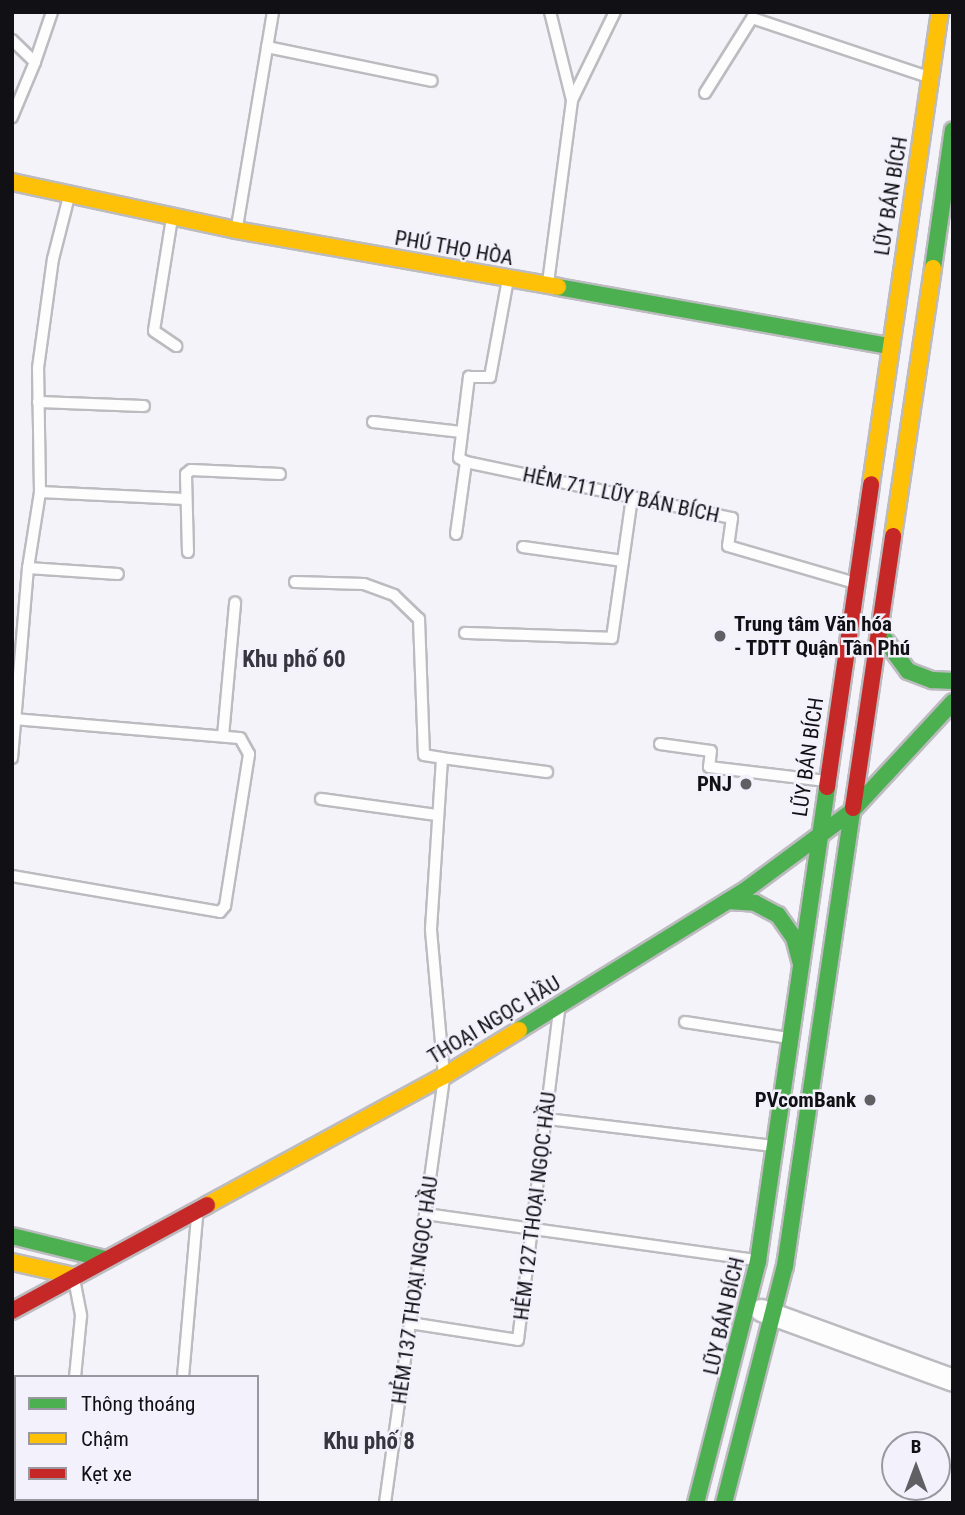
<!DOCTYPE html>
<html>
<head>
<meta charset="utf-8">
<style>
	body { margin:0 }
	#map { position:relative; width:965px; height:1515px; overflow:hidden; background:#f4f3f9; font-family:"Roboto Condensed",sans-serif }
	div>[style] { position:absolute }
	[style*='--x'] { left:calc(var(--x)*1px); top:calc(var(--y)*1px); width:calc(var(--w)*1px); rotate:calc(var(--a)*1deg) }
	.roads { filter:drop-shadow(2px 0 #bcbbbf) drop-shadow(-2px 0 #bcbbbf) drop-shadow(0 2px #bcbbbf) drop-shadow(0 -2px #bcbbbf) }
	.lane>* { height:10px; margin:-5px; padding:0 5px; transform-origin:5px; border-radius:5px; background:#fdfdfe }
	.street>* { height:21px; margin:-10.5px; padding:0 10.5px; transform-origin:10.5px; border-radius:10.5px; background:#fdfdfe }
	.fast>* { height:16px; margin:-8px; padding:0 8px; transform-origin:8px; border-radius:8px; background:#4caf50 }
	.slow>* { height:16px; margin:-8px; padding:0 8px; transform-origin:8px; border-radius:8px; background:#ffc107 }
	.jam>* { height:16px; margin:-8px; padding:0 8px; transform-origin:8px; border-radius:8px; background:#c62828 }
	.dots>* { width:19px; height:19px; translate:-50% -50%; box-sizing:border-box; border:4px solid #f3f1fb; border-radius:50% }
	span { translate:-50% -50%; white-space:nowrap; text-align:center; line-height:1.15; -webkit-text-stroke:5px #f3f1fb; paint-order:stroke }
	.street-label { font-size:21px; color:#111014 }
	.poi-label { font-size:21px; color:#111014; font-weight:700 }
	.left { translate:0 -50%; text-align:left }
	.right { translate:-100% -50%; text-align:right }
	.neighbourhood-label { font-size:23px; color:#37353d; font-weight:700 }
	.frame { position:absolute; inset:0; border:14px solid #111014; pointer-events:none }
	.legend { position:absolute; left:14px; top:1375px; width:245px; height:126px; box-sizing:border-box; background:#f3f1fb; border:2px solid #99979f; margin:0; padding:9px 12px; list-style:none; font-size:21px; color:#111014 }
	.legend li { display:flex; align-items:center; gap:14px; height:35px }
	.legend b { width:35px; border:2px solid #99979f }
	.north { position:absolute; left:881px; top:1431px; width:70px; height:70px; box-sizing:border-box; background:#f3f1fb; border:2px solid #99979f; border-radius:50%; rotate:0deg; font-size:19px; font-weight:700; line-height:28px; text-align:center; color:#111014 }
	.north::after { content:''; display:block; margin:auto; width:24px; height:32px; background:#605f64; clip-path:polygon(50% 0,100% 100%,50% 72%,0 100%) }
</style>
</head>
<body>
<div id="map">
	<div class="roads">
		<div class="lane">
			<i style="--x:12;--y:40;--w:32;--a:44"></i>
			<i style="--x:35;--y:62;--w:60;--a:112.7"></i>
			<i style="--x:267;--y:47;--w:168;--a:11.6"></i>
			<i style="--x:35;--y:62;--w:53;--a:-71.2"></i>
			<i style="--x:705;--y:93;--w:89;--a:-57.9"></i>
			<i style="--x:752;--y:18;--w:186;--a:18.5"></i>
			<i style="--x:572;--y:100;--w:98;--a:-64"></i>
			<i style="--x:172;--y:218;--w:114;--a:99.1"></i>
			<i style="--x:154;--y:331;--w:27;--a:34"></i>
			<i style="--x:237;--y:227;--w:218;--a:-80.5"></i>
			<i style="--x:548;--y:283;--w:185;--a:-82.5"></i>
			<i style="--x:572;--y:100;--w:91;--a:-104"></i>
			<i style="--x:38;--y:402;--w:106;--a:2.2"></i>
			<i style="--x:373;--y:422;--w:89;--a:6.5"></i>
			<i style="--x:466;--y:462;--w:8;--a:-150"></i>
			<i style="--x:459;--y:458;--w:82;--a:-83"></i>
			<i style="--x:469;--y:377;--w:21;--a:0"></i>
			<i style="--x:490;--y:377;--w:100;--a:-79.6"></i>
			<i style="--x:40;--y:492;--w:145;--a:2.8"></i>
			<i style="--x:456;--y:534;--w:73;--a:-82.1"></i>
			<i style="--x:466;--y:462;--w:272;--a:11.9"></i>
			<i style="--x:732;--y:518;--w:28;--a:98"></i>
			<i style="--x:728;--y:546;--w:132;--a:16.2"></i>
			<i style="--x:523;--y:547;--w:101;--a:8"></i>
			<i style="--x:188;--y:552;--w:78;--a:-91.5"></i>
			<i style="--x:186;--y:474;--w:6;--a:-39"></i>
			<i style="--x:191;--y:470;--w:89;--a:2.6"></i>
			<i style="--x:28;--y:568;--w:90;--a:3.8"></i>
			<i style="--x:295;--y:582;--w:69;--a:1.7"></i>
			<i style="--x:364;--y:584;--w:32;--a:20"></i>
			<i style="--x:394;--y:595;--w:35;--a:44"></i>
			<i style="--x:419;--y:619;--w:136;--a:87.9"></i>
			<i style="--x:424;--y:755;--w:18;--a:9"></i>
			<i style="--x:465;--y:633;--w:147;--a:1.9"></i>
			<i style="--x:612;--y:638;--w:142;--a:-81.9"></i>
			<i style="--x:223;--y:736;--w:134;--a:-84.8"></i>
			<i style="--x:660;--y:744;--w:51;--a:7.8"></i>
			<i style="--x:711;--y:751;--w:16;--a:97"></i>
			<i style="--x:709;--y:767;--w:118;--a:6.8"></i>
			<i style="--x:12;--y:758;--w:191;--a:-85.2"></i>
			<i style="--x:28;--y:568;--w:77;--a:-81"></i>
			<i style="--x:40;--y:492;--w:124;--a:-90.9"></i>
			<i style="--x:38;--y:368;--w:110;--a:-82.2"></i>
			<i style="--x:53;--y:259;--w:65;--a:-75.7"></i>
			<i style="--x:321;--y:799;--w:117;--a:7.9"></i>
			<i style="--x:12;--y:876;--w:211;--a:9.8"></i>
			<i style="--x:220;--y:912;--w:8;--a:-50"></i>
			<i style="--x:225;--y:906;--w:154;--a:-81"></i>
			<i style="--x:249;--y:754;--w:18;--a:-119"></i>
			<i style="--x:240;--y:738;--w:225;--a:-175.2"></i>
			<i style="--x:685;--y:1022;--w:104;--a:8.8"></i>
			<i style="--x:547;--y:1119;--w:227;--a:6.8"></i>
			<i style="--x:425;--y:1214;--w:334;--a:7.9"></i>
			<i style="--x:74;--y:1279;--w:38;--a:79"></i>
			<i style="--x:81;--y:1316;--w:61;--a:95.6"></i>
			<i style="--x:410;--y:1323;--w:109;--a:8.9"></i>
			<i style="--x:518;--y:1340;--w:332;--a:-82.9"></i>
			<i style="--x:183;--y:1377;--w:162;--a:-85"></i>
			<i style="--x:63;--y:1503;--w:4;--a:-76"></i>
			<i style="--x:171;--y:1503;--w:4;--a:-76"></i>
			<i style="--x:385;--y:1503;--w:431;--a:-82.1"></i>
			<i style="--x:444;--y:1076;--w:148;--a:-95.1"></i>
			<i style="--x:431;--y:929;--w:171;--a:-86.3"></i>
			<i style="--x:442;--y:758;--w:106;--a:7.6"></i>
		</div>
		<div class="street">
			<i style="--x:761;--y:1310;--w:204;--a:20"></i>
		</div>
		<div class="fast">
			<i style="--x:933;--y:268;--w:139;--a:-81.8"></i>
			<i style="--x:558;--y:287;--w:337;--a:10.1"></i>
			<i style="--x:878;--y:630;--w:51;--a:53.8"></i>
			<i style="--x:908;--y:671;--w:26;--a:21"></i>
			<i style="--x:932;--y:680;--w:21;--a:3"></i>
			<i style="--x:728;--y:901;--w:27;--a:4"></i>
			<i style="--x:755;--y:903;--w:26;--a:28"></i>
			<i style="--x:778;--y:915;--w:28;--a:55"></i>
			<i style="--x:794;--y:938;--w:24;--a:75"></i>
			<i style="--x:519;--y:1030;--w:268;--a:-31.7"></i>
			<i style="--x:747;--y:889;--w:129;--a:-36.5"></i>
			<i style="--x:851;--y:812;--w:150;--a:-47.2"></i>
			<i style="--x:12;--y:1236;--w:96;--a:13.9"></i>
			<i style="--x:696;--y:1503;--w:250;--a:-75.6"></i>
			<i style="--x:758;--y:1261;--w:479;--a:-81.7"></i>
			<i style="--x:724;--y:1503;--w:245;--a:-75.6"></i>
			<i style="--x:785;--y:1266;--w:463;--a:-81.6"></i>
		</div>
		<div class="slow">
			<i style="--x:12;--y:182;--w:229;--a:12.1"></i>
			<i style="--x:236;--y:230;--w:327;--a:10"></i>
			<i style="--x:871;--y:484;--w:477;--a:-81.7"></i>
			<i style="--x:893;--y:536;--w:271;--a:-81.5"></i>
			<i style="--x:207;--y:1205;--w:270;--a:-28.6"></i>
			<i style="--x:444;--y:1076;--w:88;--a:-31.5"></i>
			<i style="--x:12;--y:1262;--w:64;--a:12.7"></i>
		</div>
		<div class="jam">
			<i style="--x:827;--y:787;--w:306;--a:-81.7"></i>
			<i style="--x:853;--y:808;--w:275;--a:-81.6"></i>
			<i style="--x:12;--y:1311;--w:222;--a:-28.5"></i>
		</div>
	</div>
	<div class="dots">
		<i style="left:720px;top:636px;background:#605f64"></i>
		<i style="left:746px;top:784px;background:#605f64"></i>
		<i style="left:870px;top:1100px;background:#605f64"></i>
	</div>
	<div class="street-label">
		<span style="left:891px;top:196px;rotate:-81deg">LŨY BÁN BÍCH</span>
		<span style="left:454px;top:248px;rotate:10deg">PHÚ THỌ HÒA</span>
		<span style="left:621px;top:495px;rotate:12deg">HẺM 711 LŨY BÁN BÍCH</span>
		<span style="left:808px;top:757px;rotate:-82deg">LŨY BÁN BÍCH</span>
		<span style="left:494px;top:1020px;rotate:-31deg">THOẠI NGỌC HẦU</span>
		<span style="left:535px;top:1206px;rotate:-83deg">HẺM 127 THOẠI NGỌC HẦU</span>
		<span style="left:415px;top:1290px;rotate:-82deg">HẺM 137 THOẠI NGỌC HẦU</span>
		<span style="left:724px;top:1316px;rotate:-77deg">LŨY BÁN BÍCH</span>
	</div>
	<div class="poi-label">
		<span class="left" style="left:734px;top:636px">Trung tâm Văn hóa<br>- TDTT Quận Tân Phú</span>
		<span class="right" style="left:732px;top:784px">PNJ</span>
		<span class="right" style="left:856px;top:1100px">PVcomBank</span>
	</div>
	<div class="neighbourhood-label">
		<span style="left:294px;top:660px">Khu phố 60</span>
		<span style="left:369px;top:1442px">Khu phố 8</span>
	</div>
	<div class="frame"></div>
	<ul class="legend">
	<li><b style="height:9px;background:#4caf50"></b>Thông thoáng</li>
	<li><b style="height:9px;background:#ffc107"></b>Chậm</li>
	<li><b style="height:9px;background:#c62828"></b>Kẹt xe</li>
	</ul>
	<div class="north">B</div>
</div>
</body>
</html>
